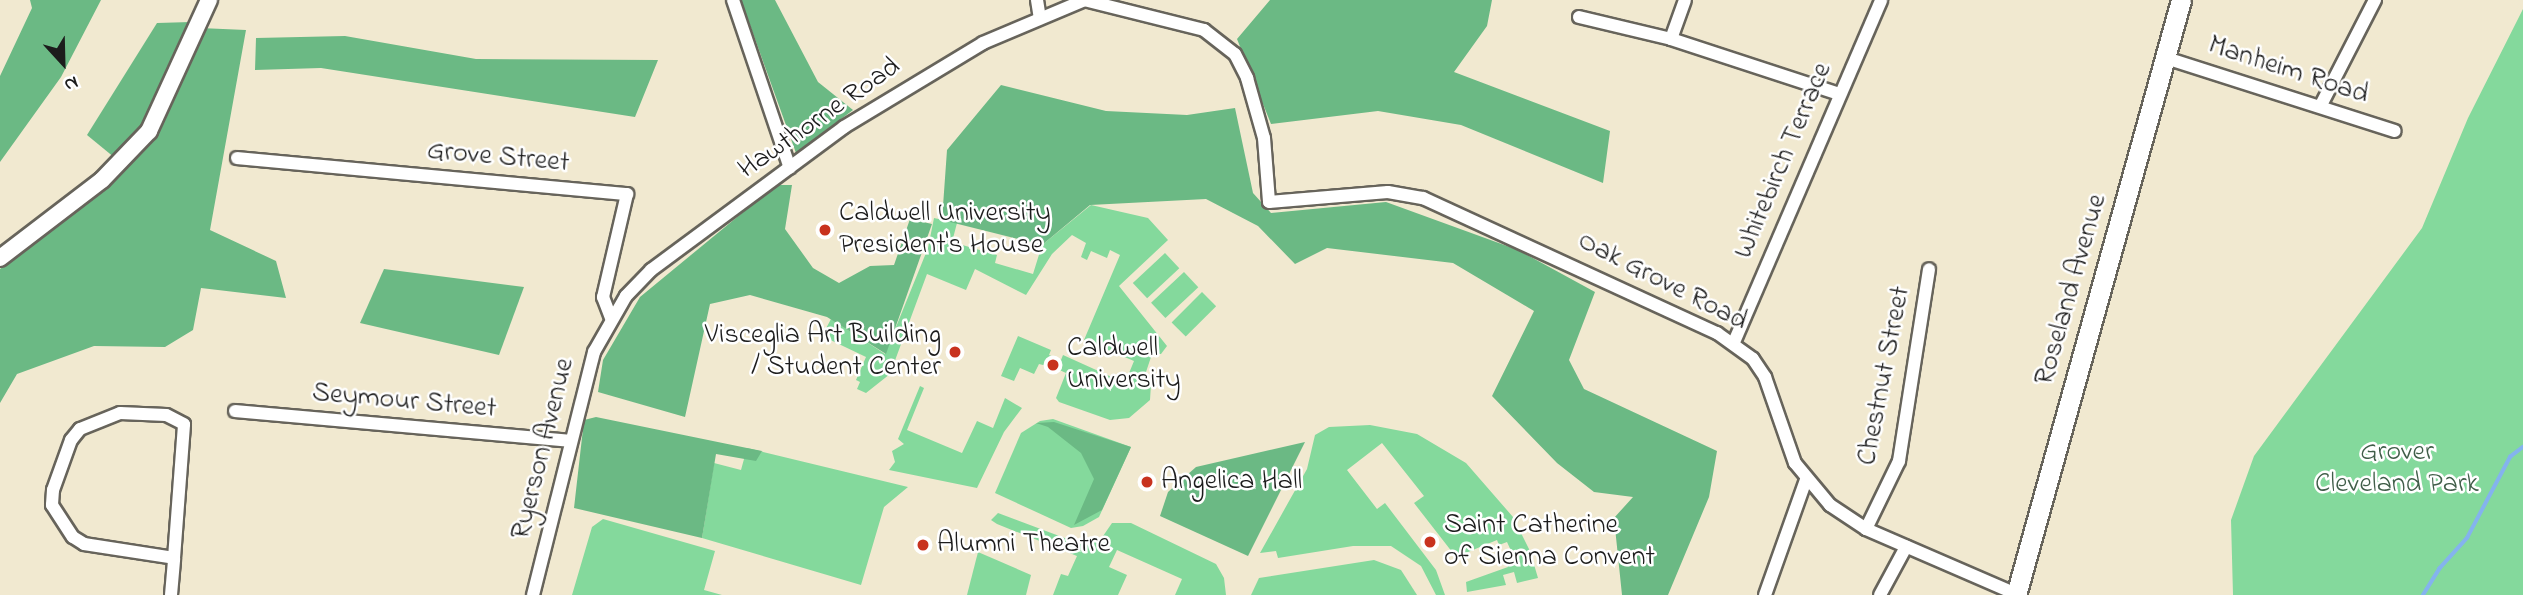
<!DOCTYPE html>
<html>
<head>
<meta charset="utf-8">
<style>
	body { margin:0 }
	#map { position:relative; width:2523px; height:595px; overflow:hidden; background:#f1e9d0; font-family:"Indie Flower",sans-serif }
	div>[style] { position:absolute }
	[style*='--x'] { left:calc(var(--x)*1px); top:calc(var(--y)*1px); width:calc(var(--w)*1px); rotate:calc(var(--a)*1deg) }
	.green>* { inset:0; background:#84d99c; transform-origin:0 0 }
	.forest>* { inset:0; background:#6bb984 }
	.stream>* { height:3.5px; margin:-1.75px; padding:0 1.75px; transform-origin:1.75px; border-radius:1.75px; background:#84b3ee }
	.roads { filter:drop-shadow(2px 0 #67645b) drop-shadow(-2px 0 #67645b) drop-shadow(0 2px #67645b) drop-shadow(0 -2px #67645b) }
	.minor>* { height:12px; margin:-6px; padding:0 6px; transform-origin:6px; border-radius:6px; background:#fff }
	.tertiary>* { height:16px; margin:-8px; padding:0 8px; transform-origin:8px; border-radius:8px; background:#fff }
	.primary>* { height:19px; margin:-9.5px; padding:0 9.5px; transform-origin:9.5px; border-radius:9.5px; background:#fff }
	.dots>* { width:19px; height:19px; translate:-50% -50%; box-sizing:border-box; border:4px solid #fff; border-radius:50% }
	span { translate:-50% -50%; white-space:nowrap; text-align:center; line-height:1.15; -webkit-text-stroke:5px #fff; paint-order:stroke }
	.street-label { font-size:28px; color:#1c1c1c }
	.poi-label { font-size:28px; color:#1c1c1c }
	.left { translate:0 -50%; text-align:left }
	.right { translate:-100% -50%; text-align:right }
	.park-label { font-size:28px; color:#405e49 }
	.north { position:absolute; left:28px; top:28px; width:70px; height:70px; -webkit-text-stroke:5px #fff; paint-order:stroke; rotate:158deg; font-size:19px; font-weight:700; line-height:28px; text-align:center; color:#1c1c1c }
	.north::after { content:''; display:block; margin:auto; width:24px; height:32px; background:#1c1c1c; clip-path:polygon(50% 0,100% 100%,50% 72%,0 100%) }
</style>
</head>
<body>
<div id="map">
	<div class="green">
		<i style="clip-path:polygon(2523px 9px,2523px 595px,2233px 595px,2231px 520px,2254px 456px,2422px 228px,2468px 118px)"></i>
		<i style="clip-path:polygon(1091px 205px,1148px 218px,1168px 240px,1119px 286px,1167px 346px,1161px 354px,1152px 354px,1143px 381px,1151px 384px,1150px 400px,1129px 418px,1110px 420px,1059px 402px,1056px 398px,1066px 373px,1055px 368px,1039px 364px,1034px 374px,1020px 368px,1014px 381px,1001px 376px,1018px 336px,1051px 350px,1049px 355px,1061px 360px,1063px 355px,1125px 383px,1134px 361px,1084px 340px,1120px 255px,1110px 250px,1107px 258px,1091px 251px,1087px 260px,1081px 257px,1086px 243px,1072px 235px,1052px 254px,1026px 295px,975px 269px,966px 290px,927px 274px,890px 374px,866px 393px,857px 389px,860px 382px,856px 380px,866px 357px,822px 336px,831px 319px,885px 354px,928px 248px,934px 218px,957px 223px,952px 242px,997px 255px,995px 263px,1033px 274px,1042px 245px)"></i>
		<i style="left:1165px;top:253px;width:21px;height:44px;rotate:47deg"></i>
		<i style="left:1184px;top:272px;width:21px;height:45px;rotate:47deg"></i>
		<i style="left:1202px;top:292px;width:20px;height:43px;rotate:45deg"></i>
		<i style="clip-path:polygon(920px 386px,924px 388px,907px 430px,962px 453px,977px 421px,993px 428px,1005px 398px,1022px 408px,1004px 432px,977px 488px,889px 470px,895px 462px,892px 451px,904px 444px,898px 439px)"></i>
		<i style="clip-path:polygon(1053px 419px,1131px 447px,1099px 517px,1083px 526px,1071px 528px,995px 493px,1021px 433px,1040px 421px)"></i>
		<i style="clip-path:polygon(1370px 425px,1417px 434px,1466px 463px,1513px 517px,1530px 551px,1538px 578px,1517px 583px,1514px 572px,1503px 575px,1506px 585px,1467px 592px,1466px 582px,1508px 567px,1504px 557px,1512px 553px,1507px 542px,1499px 545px,1497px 540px,1456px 557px,1414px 503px,1424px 496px,1382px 443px,1347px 470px,1377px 509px,1385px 503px,1436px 570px,1445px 595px,1436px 595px,1421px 566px,1391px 546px,1353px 546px,1278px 558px,1276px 551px,1260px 553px,1307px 469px,1315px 435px,1329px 427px)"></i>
		<i style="clip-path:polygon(747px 448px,908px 487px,884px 507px,861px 585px,702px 538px,714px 463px,741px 470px)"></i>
		<i style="clip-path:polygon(998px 513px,1086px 546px,1101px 539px,1112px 523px,1131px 523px,1216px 564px,1224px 578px,1226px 595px,1175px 595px,1182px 579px,1117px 550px,1109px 567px,1127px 575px,1118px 595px,1053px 595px,1061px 574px,1068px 576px,1077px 556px,997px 524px,991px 520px)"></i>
		<i style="clip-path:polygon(603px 519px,715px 551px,704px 590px,722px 595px,572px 595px,592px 527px)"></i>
		<i style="clip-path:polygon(978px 552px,1031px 575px,1026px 595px,967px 595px)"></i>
		<i style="clip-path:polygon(1374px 560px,1401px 570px,1417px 595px,1251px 595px,1259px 578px)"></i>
	</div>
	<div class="forest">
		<i style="clip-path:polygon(30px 0,101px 0,61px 77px,0 162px,0 76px,32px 8px)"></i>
		<i style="clip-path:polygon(741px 0,775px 0,818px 82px,853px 110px,796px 153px)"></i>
		<i style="clip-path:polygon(1270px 0,1492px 0,1487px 26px,1454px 72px,1610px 131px,1603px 183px,1461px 125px,1378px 111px,1271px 124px,1237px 39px)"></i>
		<i style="clip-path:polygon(191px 22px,143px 125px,115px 158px,87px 135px,157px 23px)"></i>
		<i style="clip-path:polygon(200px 28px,246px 30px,210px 230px,276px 261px,286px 298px,201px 288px,193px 330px,165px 347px,94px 346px,17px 374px,0 403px,0 269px,107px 186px,155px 132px)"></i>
		<i style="clip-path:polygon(345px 36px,476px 59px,658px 60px,635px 117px,321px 68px,255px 70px,256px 38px)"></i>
		<i style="clip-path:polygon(1001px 85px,1106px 111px,1187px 115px,1235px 108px,1253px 193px,1271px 213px,1386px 202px,1518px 250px,1595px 292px,1569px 360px,1584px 389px,1717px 451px,1709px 497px,1668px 595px,1622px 595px,1614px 518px,1633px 497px,1594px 492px,1557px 463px,1492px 396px,1534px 311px,1453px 263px,1327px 248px,1295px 264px,1258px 226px,1206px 199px,1090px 205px,1042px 245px,942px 220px,947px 150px)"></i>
		<i style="clip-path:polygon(776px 185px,792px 185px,785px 229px,813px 268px,839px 283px,870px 266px,894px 265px,910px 219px,932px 224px,886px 354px,827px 317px,750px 295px,710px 304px,685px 417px,598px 392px,603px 360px,640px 297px)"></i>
		<i style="clip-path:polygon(384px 269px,524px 287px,499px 355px,360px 323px)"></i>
		<i style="clip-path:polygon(596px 417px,747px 448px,762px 451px,756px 461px,716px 454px,702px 538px,574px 508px,584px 420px)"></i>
		<i style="clip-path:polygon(1054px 422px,1131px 447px,1102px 510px,1074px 525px,1094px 479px,1081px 453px,1048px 427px,1036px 423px)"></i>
		<i style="clip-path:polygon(1305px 442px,1248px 556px,1160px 516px,1168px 492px,1196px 467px)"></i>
	</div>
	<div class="stream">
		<i style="--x:2423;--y:595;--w:31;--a:-58"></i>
		<i style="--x:2439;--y:569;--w:42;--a:-47.9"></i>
		<i style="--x:2467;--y:538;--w:92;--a:-62"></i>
		<i style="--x:2510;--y:457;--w:16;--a:-38"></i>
	</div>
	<div class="roads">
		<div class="minor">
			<i style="--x:733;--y:0;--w:177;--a:71.3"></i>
			<i style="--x:1037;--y:0;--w:18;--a:81"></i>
			<i style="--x:1084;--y:0;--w:124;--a:14"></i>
			<i style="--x:1204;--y:30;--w:39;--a:38"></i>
			<i style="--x:1235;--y:54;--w:27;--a:63"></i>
			<i style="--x:1247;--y:78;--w:62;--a:74.2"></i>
			<i style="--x:1264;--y:138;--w:64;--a:85.5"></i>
			<i style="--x:1269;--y:202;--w:119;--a:-4.8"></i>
			<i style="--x:1388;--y:192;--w:36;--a:10"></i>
			<i style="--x:1423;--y:198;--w:324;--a:24.7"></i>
			<i style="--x:1717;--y:333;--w:44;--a:35.8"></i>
			<i style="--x:1753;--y:359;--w:22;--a:56"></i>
			<i style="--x:1765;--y:377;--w:91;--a:70.8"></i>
			<i style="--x:1795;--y:463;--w:55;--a:50.2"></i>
			<i style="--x:1830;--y:505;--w:43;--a:33.7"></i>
			<i style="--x:1866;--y:529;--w:163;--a:23.4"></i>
			<i style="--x:1579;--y:17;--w:95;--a:13.4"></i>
			<i style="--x:1671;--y:39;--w:177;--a:18.1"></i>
			<i style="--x:1671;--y:39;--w:41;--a:-70.3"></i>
			<i style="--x:2166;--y:58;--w:240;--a:17.7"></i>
			<i style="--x:2321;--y:105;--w:118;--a:-62.8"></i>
			<i style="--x:237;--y:158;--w:392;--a:5.3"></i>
			<i style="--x:627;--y:194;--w:106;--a:103.1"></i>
			<i style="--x:603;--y:297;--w:22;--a:69"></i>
			<i style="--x:1734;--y:342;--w:372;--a:-66.7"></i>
			<i style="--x:235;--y:411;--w:335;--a:5.1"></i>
			<i style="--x:1866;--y:529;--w:76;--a:-64.1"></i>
			<i style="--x:1899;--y:461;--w:194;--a:-81.1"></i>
			<i style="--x:171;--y:595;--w:37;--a:-85"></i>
			<i style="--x:174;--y:558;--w:134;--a:-85.7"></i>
			<i style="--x:184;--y:424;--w:20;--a:-153"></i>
			<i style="--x:166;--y:415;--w:46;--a:-177.5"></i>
			<i style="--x:120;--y:413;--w:43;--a:158.2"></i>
			<i style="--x:80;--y:429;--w:14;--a:129"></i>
			<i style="--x:71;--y:440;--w:53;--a:109.8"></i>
			<i style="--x:53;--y:490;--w:15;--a:94"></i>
			<i style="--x:52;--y:505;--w:38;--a:57"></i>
			<i style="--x:73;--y:537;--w:13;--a:32"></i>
			<i style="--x:84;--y:544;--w:91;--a:8.8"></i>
			<i style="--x:533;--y:595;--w:251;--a:-75.9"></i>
			<i style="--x:594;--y:352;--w:64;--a:-60.3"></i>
			<i style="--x:626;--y:296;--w:36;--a:-46"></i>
			<i style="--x:651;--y:270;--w:240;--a:-36.5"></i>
			<i style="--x:844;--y:127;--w:162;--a:-31.1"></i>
			<i style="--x:983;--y:43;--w:111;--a:-22.9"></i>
			<i style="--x:1765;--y:595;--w:122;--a:-70.4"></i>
			<i style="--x:1880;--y:595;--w:55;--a:-61.6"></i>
		</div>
		<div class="tertiary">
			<i style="--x:0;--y:258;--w:128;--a:-37.4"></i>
			<i style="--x:102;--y:180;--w:68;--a:-46.2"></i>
			<i style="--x:149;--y:131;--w:144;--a:-65.4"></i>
		</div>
		<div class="primary">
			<i style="--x:2016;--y:595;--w:617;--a:-74.5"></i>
		</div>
	</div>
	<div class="dots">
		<i style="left:825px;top:230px;background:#c8321e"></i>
		<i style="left:955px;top:352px;background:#c8321e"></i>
		<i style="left:1053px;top:365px;background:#c8321e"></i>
		<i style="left:1147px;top:482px;background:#c8321e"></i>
		<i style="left:1430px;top:542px;background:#c8321e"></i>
		<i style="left:923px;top:545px;background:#c8321e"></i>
	</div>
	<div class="street-label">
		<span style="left:2288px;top:71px;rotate:18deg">Manheim Road</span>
		<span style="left:820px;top:119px;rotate:-35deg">Hawthorne Road</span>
		<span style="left:498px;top:158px;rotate:5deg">Grove Street</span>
		<span style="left:1784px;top:161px;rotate:-67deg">Whitebirch Terrace</span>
		<span style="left:1662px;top:282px;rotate:27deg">Oak Grove Road</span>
		<span style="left:2072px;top:290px;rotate:-74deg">Roseland Avenue</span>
		<span style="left:1885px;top:376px;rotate:-79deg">Chestnut Street</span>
		<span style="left:404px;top:402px;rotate:5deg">Seymour Street</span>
		<span style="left:544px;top:449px;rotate:-76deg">Ryerson Avenue</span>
	</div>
	<div class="poi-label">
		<span class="left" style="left:839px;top:230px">Caldwell University<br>President's House</span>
		<span class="right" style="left:941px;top:352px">Visceglia Art Building<br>/ Student Center</span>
		<span class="left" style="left:1067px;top:365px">Caldwell<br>University</span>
		<span class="left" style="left:1161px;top:482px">Angelica Hall</span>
		<span class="left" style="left:1444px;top:542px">Saint Catherine<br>of Sienna Convent</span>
		<span class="left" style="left:937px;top:545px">Alumni Theatre</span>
	</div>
	<div class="park-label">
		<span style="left:2397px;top:469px">Grover<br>Cleveland Park</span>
	</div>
	<div class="north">N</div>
</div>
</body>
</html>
